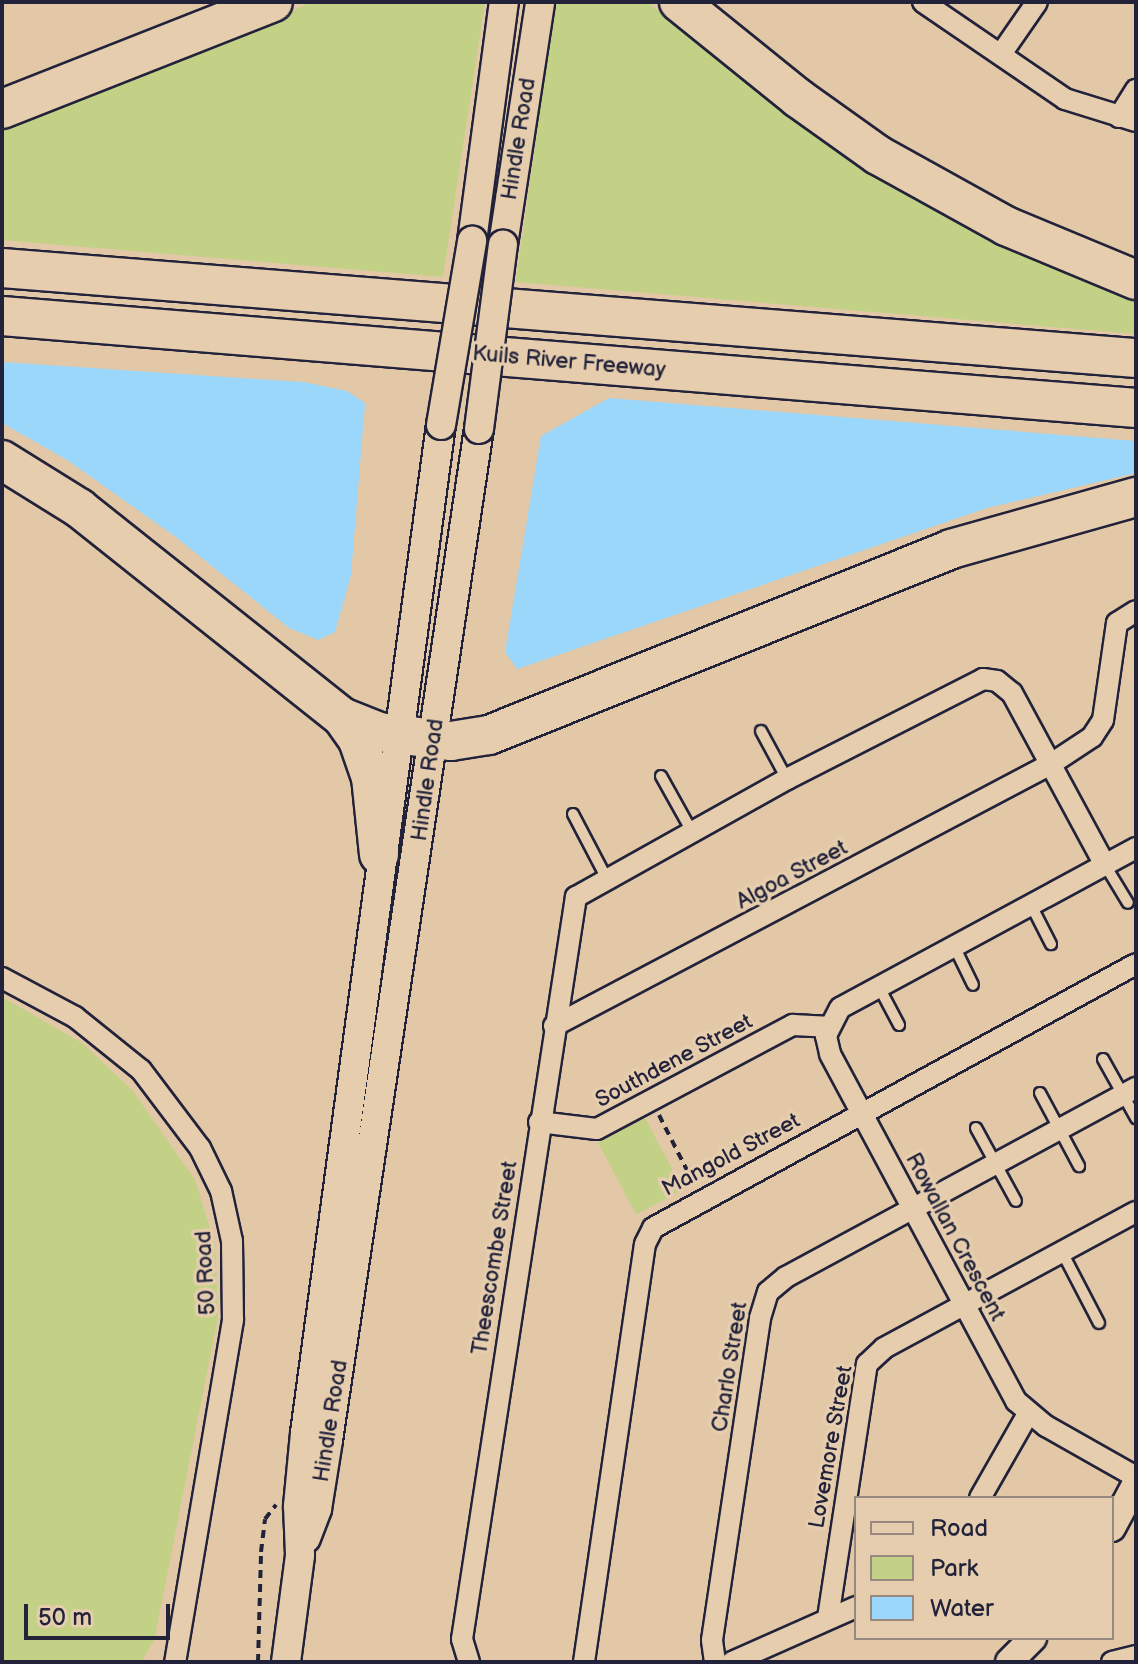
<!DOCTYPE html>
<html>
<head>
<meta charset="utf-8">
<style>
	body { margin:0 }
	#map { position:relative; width:1138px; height:1664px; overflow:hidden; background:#e2c8a6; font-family:"Balsamiq Sans",sans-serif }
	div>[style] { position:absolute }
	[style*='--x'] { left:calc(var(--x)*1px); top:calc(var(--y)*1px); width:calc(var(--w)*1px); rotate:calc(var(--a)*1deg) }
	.green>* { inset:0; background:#c2d185; transform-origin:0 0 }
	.water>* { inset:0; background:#9bd6fb }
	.path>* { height:4px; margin-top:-2px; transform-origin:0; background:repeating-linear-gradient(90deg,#22223b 0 8px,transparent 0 14px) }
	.roads { filter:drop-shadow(2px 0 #22223b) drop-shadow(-2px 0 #22223b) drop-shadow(0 2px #22223b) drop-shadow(0 -2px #22223b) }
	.service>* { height:10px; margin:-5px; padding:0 5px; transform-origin:5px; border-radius:5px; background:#e5cdad }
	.minor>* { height:20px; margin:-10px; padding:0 10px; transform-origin:10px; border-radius:10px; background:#e5cdad }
	.tertiary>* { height:26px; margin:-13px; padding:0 13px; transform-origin:13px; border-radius:13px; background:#e5cdad }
	.secondary>* { height:28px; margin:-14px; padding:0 14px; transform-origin:14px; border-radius:14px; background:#e5cdad }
	.motorway>* { height:38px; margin:-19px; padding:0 19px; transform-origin:19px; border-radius:19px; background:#e5cdad }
	.bridges { filter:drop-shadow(2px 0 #22223b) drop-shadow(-2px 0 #22223b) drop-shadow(0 2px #22223b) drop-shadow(0 -2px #22223b) }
	.secondary-bridge>* { height:28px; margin:-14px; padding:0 14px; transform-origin:14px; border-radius:14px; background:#e5cdad }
	span { translate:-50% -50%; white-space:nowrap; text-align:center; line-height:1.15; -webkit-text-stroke:7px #e5cdad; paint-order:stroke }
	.street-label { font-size:22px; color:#22223b }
	.frame { position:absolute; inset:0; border:4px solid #22223b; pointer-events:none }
	.legend { position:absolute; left:854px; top:1496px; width:260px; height:144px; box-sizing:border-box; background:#e5cdad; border:2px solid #97897f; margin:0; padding:10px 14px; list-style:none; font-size:24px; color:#22223b }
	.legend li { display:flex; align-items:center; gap:16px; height:40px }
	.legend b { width:40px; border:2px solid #97897f }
	.scale { position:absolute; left:24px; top:1604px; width:146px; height:36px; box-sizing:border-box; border:4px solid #22223b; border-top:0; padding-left:10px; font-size:24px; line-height:28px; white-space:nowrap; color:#22223b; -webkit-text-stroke:6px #e5cdad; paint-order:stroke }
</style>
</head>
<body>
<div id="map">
	<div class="green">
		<i style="clip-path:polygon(313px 2px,485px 2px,443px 277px,2px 240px,2px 127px)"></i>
		<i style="clip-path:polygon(555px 2px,647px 2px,809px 126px,1136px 294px,1136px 334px,516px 282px)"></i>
		<i style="clip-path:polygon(2px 997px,82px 1043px,133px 1091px,195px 1180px,215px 1244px,218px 1317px,154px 1641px,141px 1662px,2px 1662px)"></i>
		<i style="left:645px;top:1118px;width:81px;height:53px;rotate:62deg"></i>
	</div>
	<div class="water">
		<i style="clip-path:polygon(2px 362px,303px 382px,347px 391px,365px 403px,351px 575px,335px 632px,318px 640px,289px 628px,173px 535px,67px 460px,2px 423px)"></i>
		<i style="clip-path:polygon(609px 398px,1136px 441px,1136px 473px,987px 508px,517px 669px,505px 652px,541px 436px)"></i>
	</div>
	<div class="path">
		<i style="--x:659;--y:1115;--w:80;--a:63.1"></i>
		<i style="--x:258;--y:1662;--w:110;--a:-88.4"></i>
		<i style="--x:261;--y:1552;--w:33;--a:-83"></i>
		<i style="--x:265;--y:1519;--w:18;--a:-52"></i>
	</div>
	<div class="roads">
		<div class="service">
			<i style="--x:761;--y:731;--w:55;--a:61.6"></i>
			<i style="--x:661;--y:776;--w:62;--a:60.9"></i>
			<i style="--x:573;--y:814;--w:71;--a:62.4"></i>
			<i style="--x:1105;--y:865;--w:44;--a:58.8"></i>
			<i style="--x:1031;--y:905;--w:44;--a:62.9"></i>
			<i style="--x:954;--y:946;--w:43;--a:64"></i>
			<i style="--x:879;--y:987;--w:43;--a:62.2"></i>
			<i style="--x:1103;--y:1059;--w:68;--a:60.8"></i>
			<i style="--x:1040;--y:1093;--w:83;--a:61.9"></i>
			<i style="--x:976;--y:1128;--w:83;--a:61.3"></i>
			<i style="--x:1062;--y:1252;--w:80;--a:62.5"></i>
		</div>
		<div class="minor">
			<i style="--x:923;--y:2;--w:172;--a:34.3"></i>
			<i style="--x:1065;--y:99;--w:74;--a:17.2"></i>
			<i style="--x:1001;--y:54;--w:63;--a:-55.3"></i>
			<i style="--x:1119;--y:117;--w:32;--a:-58"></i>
			<i style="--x:1136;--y:848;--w:336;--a:151.6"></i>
			<i style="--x:840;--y:1008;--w:31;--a:117"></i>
			<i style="--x:826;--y:1036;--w:18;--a:77"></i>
			<i style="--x:830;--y:1054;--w:394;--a:61.8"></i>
			<i style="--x:1016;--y:1401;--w:39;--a:40"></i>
			<i style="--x:1046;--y:1426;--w:103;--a:29.5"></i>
			<i style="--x:2;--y:978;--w:83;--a:28.1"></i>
			<i style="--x:75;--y:1017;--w:85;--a:38.8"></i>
			<i style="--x:141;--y:1070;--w:98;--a:52.9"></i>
			<i style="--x:200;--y:1148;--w:48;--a:64"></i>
			<i style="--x:221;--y:1191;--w:51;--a:77.6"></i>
			<i style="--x:232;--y:1241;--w:79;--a:89.3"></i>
			<i style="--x:233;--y:1320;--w:347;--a:99.6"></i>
			<i style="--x:554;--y:1026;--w:562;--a:-27.8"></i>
			<i style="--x:1051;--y:764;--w:49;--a:-33.4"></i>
			<i style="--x:1092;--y:737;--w:20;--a:-57"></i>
			<i style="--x:1103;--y:720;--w:98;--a:-81.8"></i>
			<i style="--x:1117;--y:623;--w:22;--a:-32"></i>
			<i style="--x:539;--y:1122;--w:58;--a:6.9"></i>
			<i style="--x:597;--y:1129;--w:222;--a:-28"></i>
			<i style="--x:793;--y:1025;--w:34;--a:3"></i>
			<i style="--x:980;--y:1498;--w:97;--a:-60.3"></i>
			<i style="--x:828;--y:1618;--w:257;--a:-81.3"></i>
			<i style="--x:867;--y:1364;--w:23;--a:-43"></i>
			<i style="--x:884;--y:1348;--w:286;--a:-28.4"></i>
			<i style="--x:469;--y:1662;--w:24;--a:-107"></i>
			<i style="--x:462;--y:1639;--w:751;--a:-81.27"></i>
			<i style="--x:576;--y:897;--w:242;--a:-29.2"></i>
			<i style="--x:787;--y:779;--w:220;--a:-27"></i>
			<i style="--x:983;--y:679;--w:14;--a:8"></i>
			<i style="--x:997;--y:681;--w:19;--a:39"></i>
			<i style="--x:1012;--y:693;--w:196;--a:61.6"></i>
			<i style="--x:584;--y:1662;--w:422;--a:-81.7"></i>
			<i style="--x:645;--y:1244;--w:18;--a:-63"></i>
			<i style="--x:653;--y:1228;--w:550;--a:-28.66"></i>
			<i style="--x:715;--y:1662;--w:22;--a:-98"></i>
			<i style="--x:712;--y:1640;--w:326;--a:-81.5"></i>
			<i style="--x:760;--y:1318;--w:27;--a:-73"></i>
			<i style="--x:768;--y:1292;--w:23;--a:-40"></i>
			<i style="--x:786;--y:1277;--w:398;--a:-28.4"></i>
			<i style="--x:732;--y:1662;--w:136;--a:-23.9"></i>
			<i style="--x:1112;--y:1662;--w:25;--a:-14"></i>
		</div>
		<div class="tertiary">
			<i style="--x:1112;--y:1528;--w:51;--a:-61.9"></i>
			<i style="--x:1009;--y:1662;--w:34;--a:-45"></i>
		</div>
		<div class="secondary">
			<i style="--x:472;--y:241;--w:241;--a:-82.4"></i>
			<i style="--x:503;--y:245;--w:246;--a:-81.3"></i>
			<i style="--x:306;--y:1538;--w:31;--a:-69"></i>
			<i style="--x:317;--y:1509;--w:70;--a:-80.9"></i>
			<i style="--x:328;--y:1440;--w:1022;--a:-81.51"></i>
			<i style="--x:286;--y:1662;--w:108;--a:-82.5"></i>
			<i style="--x:300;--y:1555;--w:49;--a:-92.3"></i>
			<i style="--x:298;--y:1506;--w:73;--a:-84.5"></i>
			<i style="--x:305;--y:1433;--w:1017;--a:-82.32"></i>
		</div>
		<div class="motorway">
			<i style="--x:679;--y:2;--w:153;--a:38.9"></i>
			<i style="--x:798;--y:98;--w:98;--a:35.5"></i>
			<i style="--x:878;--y:155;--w:146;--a:29"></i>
			<i style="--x:1006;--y:226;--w:141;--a:22.6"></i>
			<i style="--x:2;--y:109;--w:291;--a:-21.5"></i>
			<i style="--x:2;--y:268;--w:1138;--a:4.54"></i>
			<i style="--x:2;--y:316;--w:1138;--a:4.64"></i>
			<i style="--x:2;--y:460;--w:91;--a:31.9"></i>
			<i style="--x:79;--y:508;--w:336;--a:38.5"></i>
			<i style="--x:342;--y:717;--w:40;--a:22"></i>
			<i style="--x:379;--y:732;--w:73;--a:7.1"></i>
			<i style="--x:451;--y:741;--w:38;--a:-9"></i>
			<i style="--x:489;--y:735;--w:498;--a:-21.9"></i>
			<i style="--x:951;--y:549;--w:192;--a:-15.7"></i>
			<i style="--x:342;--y:717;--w:28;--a:55"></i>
			<i style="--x:358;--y:740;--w:39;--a:71"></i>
			<i style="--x:371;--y:777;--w:78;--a:84.1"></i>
		</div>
	</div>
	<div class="bridges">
		<div class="secondary-bridge">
			<i style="--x:441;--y:425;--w:187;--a:-80.4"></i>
			<i style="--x:479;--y:429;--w:186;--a:-82.6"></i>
		</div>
	</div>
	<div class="street-label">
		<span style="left:519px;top:139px;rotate:-81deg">Hindle Road</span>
		<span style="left:569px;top:362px;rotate:5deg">Kuils River Freeway</span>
		<span style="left:428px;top:780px;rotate:-82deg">Hindle Road</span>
		<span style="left:792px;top:875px;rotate:-28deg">Algoa Street</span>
		<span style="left:674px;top:1061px;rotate:-28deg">Southdene Street</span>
		<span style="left:731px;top:1155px;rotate:-28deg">Mangold Street</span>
		<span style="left:955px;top:1237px;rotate:62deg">Rowallan Crescent</span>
		<span style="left:495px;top:1258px;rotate:-81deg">Theescombe Street</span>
		<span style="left:206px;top:1273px;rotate:-93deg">50 Road</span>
		<span style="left:730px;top:1367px;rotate:-81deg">Charlo Street</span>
		<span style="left:331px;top:1421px;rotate:-81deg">Hindle Road</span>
		<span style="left:831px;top:1447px;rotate:-80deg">Lovemore Street</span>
	</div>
	<div class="frame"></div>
	<ul class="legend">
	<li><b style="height:10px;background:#e5cdad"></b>Road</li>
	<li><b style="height:22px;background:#c2d185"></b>Park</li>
	<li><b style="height:22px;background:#9bd6fb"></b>Water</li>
	</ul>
	<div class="scale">50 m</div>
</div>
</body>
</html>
